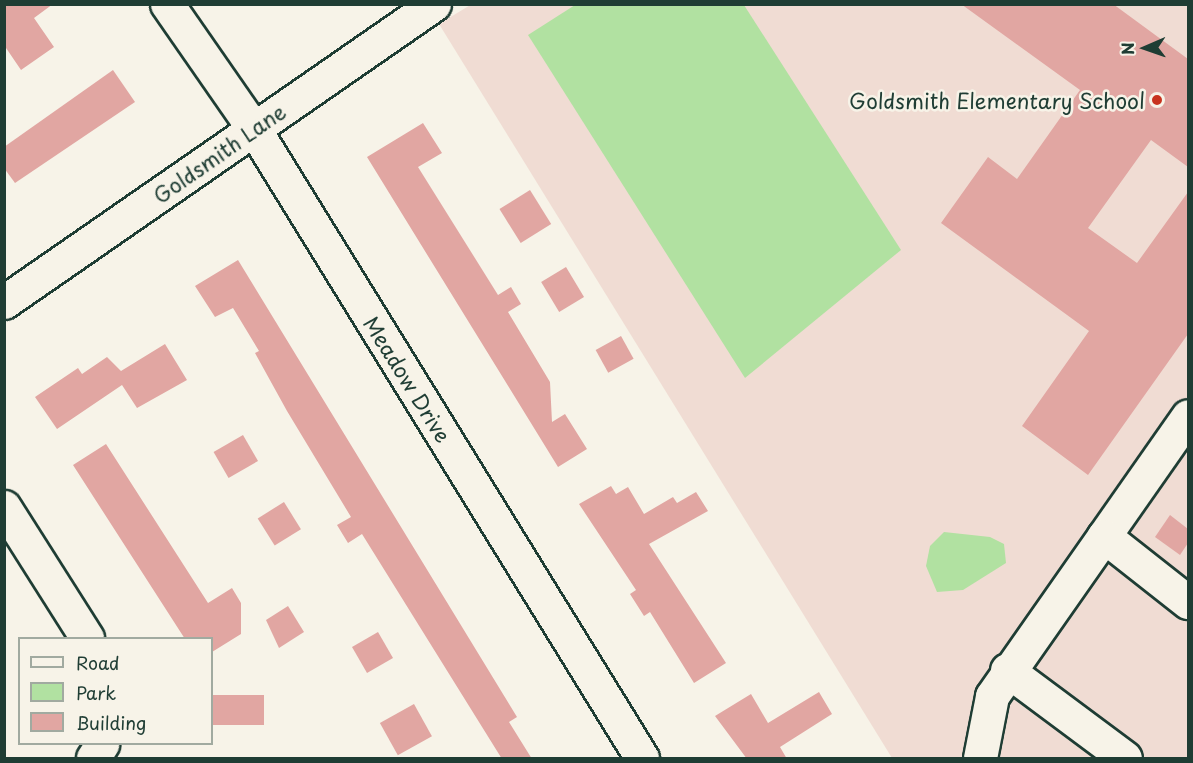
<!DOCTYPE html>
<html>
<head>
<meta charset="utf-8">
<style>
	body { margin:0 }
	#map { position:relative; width:1193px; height:763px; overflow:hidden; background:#f7f3e8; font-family:"Playpen Sans",sans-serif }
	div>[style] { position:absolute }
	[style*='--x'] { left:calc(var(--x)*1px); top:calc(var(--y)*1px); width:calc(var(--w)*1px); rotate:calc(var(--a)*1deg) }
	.built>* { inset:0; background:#f0dcd3 }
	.green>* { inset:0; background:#b1e1a1 }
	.building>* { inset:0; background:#e1a6a2; transform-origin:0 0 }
	.roads { filter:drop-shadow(2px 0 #1f3d34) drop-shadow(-2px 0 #1f3d34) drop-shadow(0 2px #1f3d34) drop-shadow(0 -2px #1f3d34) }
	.minor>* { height:33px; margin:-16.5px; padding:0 16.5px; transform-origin:16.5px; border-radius:16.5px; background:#f7f3e8 }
	.dots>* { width:16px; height:16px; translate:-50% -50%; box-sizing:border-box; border:3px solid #f7f3e8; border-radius:50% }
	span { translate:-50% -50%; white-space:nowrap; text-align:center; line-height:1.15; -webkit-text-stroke:5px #f7f3e8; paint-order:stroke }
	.poi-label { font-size:21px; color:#1f3d34 }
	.right { translate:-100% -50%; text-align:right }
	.street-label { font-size:21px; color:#1f3d34 }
	.frame { position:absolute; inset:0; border:6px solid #1f3d34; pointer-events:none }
	.legend { position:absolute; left:18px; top:637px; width:195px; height:108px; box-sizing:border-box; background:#f7f3e8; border:2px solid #a1aaa0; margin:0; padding:8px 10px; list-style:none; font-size:18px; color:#1f3d34 }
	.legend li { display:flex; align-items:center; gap:12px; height:30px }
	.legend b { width:30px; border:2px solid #a1aaa0 }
	.north { position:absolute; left:1115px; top:18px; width:60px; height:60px; -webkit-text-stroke:4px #f7f3e8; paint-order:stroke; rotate:268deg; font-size:16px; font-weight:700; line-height:24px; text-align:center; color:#1f3d34 }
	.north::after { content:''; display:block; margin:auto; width:21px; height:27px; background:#1f3d34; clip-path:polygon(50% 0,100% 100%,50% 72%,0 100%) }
</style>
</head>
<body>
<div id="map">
	<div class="built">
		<i style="clip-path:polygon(472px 4px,1188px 5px,1188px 758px,892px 758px,439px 24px)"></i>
	</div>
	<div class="green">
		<i style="clip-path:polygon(575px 5px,744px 5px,901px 250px,745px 378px,528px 35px)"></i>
		<i style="clip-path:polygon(944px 532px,990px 537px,1004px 544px,1006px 563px,963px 590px,937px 592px,926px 566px,930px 546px)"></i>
	</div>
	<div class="building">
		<i style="clip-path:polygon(4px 4px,53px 4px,34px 18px,54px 47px,21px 70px,4px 45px)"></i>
		<i style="clip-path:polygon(961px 4px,1113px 4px,1188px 59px,1188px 167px,1151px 140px,1088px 228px,1137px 263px,1188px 192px,1188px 334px,1088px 475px,1022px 426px,1089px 331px,941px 223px,988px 157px,1017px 179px,1080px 90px)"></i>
		<i style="clip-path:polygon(113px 70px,135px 102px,15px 183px,4px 168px,4px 147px)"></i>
		<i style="clip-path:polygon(423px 123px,442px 153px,418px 167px,498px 295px,511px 287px,521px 304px,508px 312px,550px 382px,552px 422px,565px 414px,587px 449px,558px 467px,367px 157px)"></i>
		<i style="left:530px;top:190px;width:40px;height:36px;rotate:58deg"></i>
		<i style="clip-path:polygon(238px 260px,517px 717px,509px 722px,532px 759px,502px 759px,362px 534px,348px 543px,337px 525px,351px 517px,287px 411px,255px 353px,259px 351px,233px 308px,215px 317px,195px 286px)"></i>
		<i style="left:566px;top:267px;width:35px;height:29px;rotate:59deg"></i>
		<i style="left:621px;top:336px;width:26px;height:29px;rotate:61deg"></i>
		<i style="clip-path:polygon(165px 344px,187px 380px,137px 408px,122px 385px,57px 429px,35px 397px,78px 368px,82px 374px,107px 357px,121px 371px)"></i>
		<i style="left:243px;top:435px;width:30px;height:34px;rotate:60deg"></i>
		<i style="clip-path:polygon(106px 444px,208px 603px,232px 588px,241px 603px,241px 634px,212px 652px,212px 639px,185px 639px,73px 465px)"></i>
		<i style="clip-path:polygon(611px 486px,616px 494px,628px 487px,644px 514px,673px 497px,677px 503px,696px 492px,708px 511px,649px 544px,726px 663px,694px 683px,650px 612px,644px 616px,630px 594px,636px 590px,579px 504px)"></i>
		<i style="left:284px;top:502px;width:32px;height:31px;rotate:58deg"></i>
		<i style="clip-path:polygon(1170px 515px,1188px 529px,1188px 543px,1180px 555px,1155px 537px)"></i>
		<i style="clip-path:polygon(288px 606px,304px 632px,279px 648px,266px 620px)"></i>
		<i style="left:378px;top:632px;width:30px;height:30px;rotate:60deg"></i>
		<i style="clip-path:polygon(819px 692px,832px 714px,780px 747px,787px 759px,747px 759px,715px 716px,751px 694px,768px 723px)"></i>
		<i style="left:264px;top:695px;width:30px;height:52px;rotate:90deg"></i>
		<i style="left:414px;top:704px;width:37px;height:39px;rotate:61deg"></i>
	</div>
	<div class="roads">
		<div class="minor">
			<i style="--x:167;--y:4;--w:152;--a:55.2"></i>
			<i style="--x:254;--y:129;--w:739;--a:58.33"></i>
			<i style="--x:4;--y:302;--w:523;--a:-34.72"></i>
			<i style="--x:4;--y:507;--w:155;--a:57.6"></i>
			<i style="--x:1104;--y:536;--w:146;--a:-55"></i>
			<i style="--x:1007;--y:670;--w:147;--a:36.7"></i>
			<i style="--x:93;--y:758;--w:17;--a:-57"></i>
			<i style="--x:980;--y:758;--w:63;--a:-79"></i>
			<i style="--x:992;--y:696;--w:195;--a:-55"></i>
			<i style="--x:1104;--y:536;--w:107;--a:38.2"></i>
		</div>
	</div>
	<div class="dots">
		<i style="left:1157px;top:100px;background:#c8321e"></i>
	</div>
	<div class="poi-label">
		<span class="right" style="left:1145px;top:100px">Goldsmith Elementary School</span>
	</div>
	<div class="street-label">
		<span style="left:219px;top:153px;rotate:-35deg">Goldsmith Lane</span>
		<span style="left:408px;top:379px;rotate:58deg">Meadow Drive</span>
	</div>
	<div class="frame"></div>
	<ul class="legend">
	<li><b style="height:8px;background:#f7f3e8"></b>Road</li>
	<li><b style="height:16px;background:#b1e1a1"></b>Park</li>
	<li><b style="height:16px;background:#e1a6a2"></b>Building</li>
	</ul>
	<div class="north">N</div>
</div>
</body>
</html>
